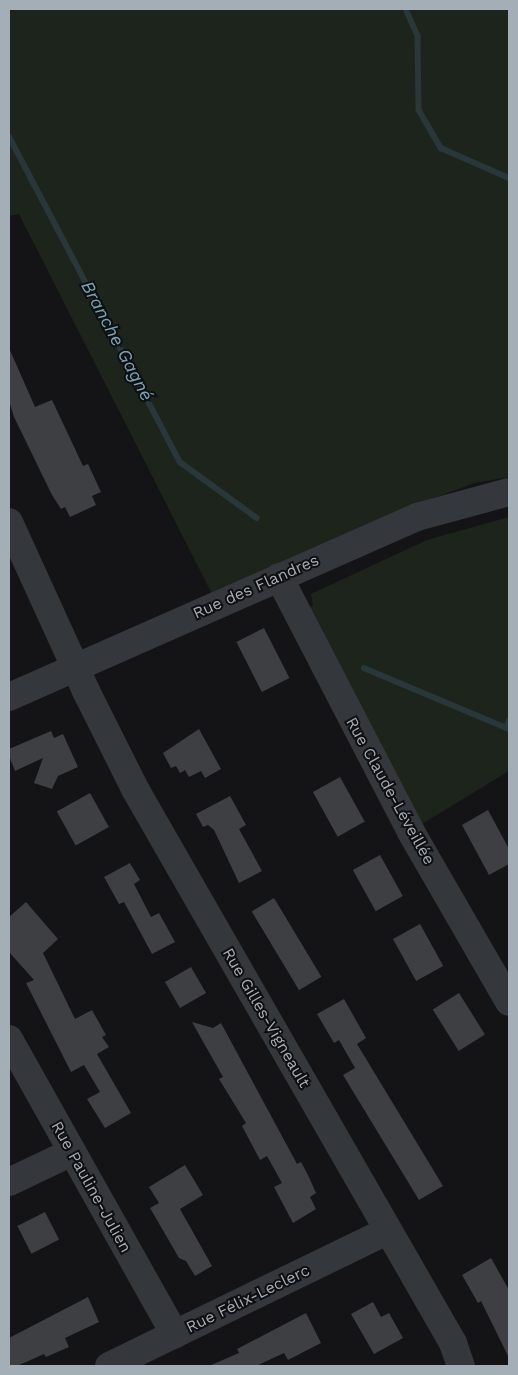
<!DOCTYPE html>
<html>
<head>
<meta charset="utf-8">
<style>
	body { margin:0 }
	#map { position:relative; width:518px; height:1375px; overflow:hidden; background:#141416; font-family:"Work Sans",sans-serif }
	div>[style] { position:absolute }
	[style*='--x'] { left:calc(var(--x)*1px); top:calc(var(--y)*1px); width:calc(var(--w)*1px); rotate:calc(var(--a)*1deg) }
	.green>* { inset:0; background:#1c241c }
	.stream>* { height:5.5px; margin:-2.75px; padding:0 2.75px; transform-origin:2.75px; border-radius:2.75px; background:#29363a }
	.building>* { inset:0; background:#3e3f43; transform-origin:0 0 }
	.minor>* { height:28px; margin:-14px; padding:0 14px; transform-origin:14px; border-radius:14px; background:#34373b }
	span { translate:-50% -50%; white-space:nowrap; text-align:center; line-height:1.15; -webkit-text-stroke:4px #0f0f11; paint-order:stroke }
	.street-label { font-size:16px; color:#a4aeb7 }
	.water-label { font-size:18px; color:#78a5b5; font-style:italic }
	.frame { position:absolute; inset:0; border:10px solid #a4aeb7; pointer-events:none }
</style>
</head>
<body>
<div id="map">
	<div class="green">
		<i style="clip-path:polygon(9px 9px,509px 9px,509px 477px,475px 483px,426px 501px,212px 594px,19px 214px,9px 216px)"></i>
		<i style="clip-path:polygon(509px 517px,509px 771px,422px 824px,359px 712px,309px 608px,313px 605px,311px 594px,427px 540px)"></i>
	</div>
	<div class="stream">
		<i style="--x:406;--y:9;--w:30;--a:66"></i>
		<i style="--x:418;--y:36;--w:74;--a:89.2"></i>
		<i style="--x:419;--y:110;--w:44;--a:59.9"></i>
		<i style="--x:441;--y:148;--w:74;--a:23.8"></i>
		<i style="--x:9;--y:136;--w:368;--a:62.3"></i>
		<i style="--x:180;--y:462;--w:95;--a:36"></i>
		<i style="--x:364;--y:668;--w:157;--a:22.8"></i>
		<i style="--x:506;--y:728;--w:8;--a:-67"></i>
	</div>
	<div class="building">
		<i style="clip-path:polygon(9px 348px,35px 407px,52px 400px,83px 466px,88px 464px,101px 492px,92px 496px,96px 505px,70px 517px,65px 507px,61px 509px,52px 495px,14px 417px,9px 401px)"></i>
		<i style="left:264px;top:628px;width:56px;height:31px;rotate:63deg"></i>
		<i style="clip-path:polygon(199px 729px,221px 769px,205px 778px,201px 771px,189px 777px,185px 770px,180px 773px,176px 766px,171px 768px,163px 753px)"></i>
		<i style="clip-path:polygon(51px 731px,54px 738px,63px 734px,78px 767px,58px 776px,52px 789px,34px 783px,43px 758px,15px 771px,9px 756px,9px 749px)"></i>
		<i style="left:340px;top:777px;width:51px;height:31px;rotate:61deg"></i>
		<i style="left:90px;top:793px;width:39px;height:38px;rotate:61deg"></i>
		<i style="clip-path:polygon(230px 796px,246px 825px,239px 829px,262px 871px,239px 883px,214px 830px,208px 825px,203px 827px,196px 814px)"></i>
		<i style="clip-path:polygon(488px 810px,509px 849px,509px 864px,489px 875px,462px 825px)"></i>
		<i style="left:380px;top:855px;width:47px;height:31px;rotate:61deg"></i>
		<i style="clip-path:polygon(130px 863px,140px 880px,134px 884px,151px 917px,159px 913px,175px 942px,152px 954px,124px 902px,119px 904px,104px 877px)"></i>
		<i style="left:274px;top:898px;width:92px;height:26px;rotate:59deg"></i>
		<i style="clip-path:polygon(26px 902px,58px 939px,43px 953px,75px 1019px,92px 1010px,106px 1035px,102px 1037px,109px 1047px,97px 1054px,131px 1113px,105px 1128px,87px 1099px,100px 1092px,84px 1065px,71px 1072px,26px 983px,34px 980px,9px 952px,9px 917px)"></i>
		<i style="left:420px;top:924px;width:48px;height:31px;rotate:61deg"></i>
		<i style="left:191px;top:967px;width:30px;height:30px;rotate:60deg"></i>
		<i style="left:459px;top:993px;width:49px;height:31px;rotate:58deg"></i>
		<i style="clip-path:polygon(344px 999px,366px 1038px,357px 1044px,443px 1186px,419px 1200px,343px 1075px,355px 1068px,339px 1040px,334px 1043px,317px 1014px)"></i>
		<i style="clip-path:polygon(192px 1022px,213px 1028px,221px 1023px,297px 1164px,301px 1162px,308px 1175px,316px 1193px,310px 1197px,316px 1209px,293px 1223px,274px 1187px,282px 1183px,267px 1156px,260px 1160px,242px 1126px,246px 1123px,219px 1079px,223px 1077px)"></i>
		<i style="clip-path:polygon(185px 1165px,203px 1195px,180px 1209px,212px 1266px,195px 1276px,186px 1261px,179px 1258px,150px 1208px,159px 1203px,149px 1187px)"></i>
		<i style="left:45px;top:1212px;width:31px;height:31px;rotate:63deg"></i>
		<i style="clip-path:polygon(491px 1258px,509px 1290px,509px 1358px,481px 1301px,478px 1303px,462px 1275px)"></i>
		<i style="clip-path:polygon(88px 1297px,99px 1322px,65px 1338px,69px 1347px,46px 1357px,44px 1354px,17px 1366px,9px 1366px,9px 1338px)"></i>
		<i style="clip-path:polygon(373px 1302px,381px 1317px,389px 1313px,403px 1338px,374px 1354px,351px 1314px)"></i>
		<i style="clip-path:polygon(306px 1313px,321px 1343px,288px 1360px,284px 1353px,256px 1366px,209px 1366px,239px 1353px,237px 1349px)"></i>
	</div>
	<div class="minor">
		<i style="--x:9;--y:522;--w:186;--a:65.5"></i>
		<i style="--x:86;--y:691;--w:110;--a:63.4"></i>
		<i style="--x:135;--y:789;--w:639;--a:60.14"></i>
		<i style="--x:453;--y:1343;--w:24;--a:71"></i>
		<i style="--x:279;--y:577;--w:287;--a:62.6"></i>
		<i style="--x:411;--y:832;--w:196;--a:60"></i>
		<i style="--x:9;--y:697;--w:446;--a:-23.8"></i>
		<i style="--x:417;--y:517;--w:95;--a:-15.2"></i>
		<i style="--x:9;--y:1039;--w:339;--a:60.7"></i>
		<i style="--x:9;--y:1182;--w:70;--a:-25.5"></i>
		<i style="--x:109;--y:1366;--w:309;--a:-25.9"></i>
	</div>
	<div class="street-label">
		<span style="left:256px;top:587px;rotate:-24deg">Rue des Flandres</span>
		<span style="left:390px;top:791px;rotate:61deg">Rue Claude-Léveillée</span>
		<span style="left:266px;top:1018px;rotate:60deg">Rue Gilles-Vigneault</span>
		<span style="left:91px;top:1187px;rotate:61deg">Rue Pauline-Julien</span>
		<span style="left:248px;top:1299px;rotate:-26deg">Rue Félix-Leclerc</span>
	</div>
	<div class="water-label">
		<span style="left:117px;top:341px;rotate:62deg">Branche Gagné</span>
	</div>
	<div class="frame"></div>
</div>
</body>
</html>
